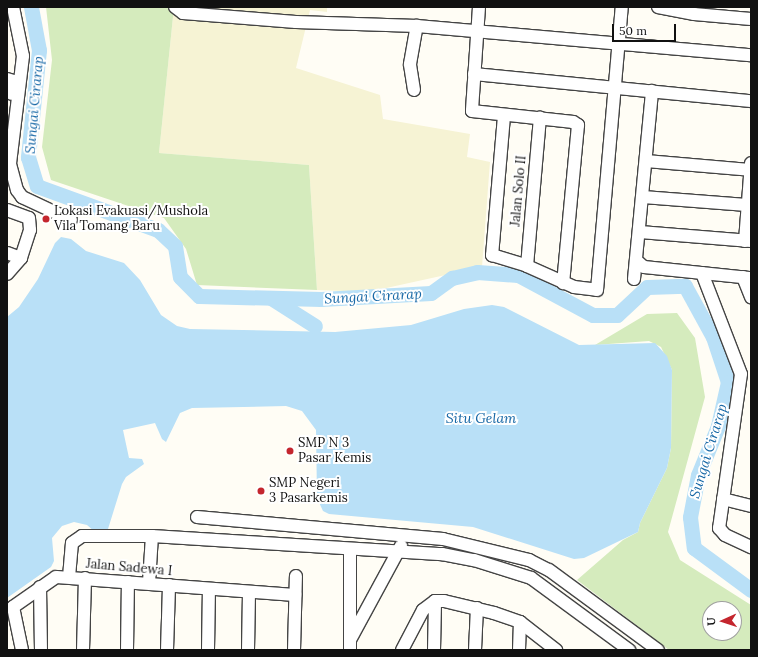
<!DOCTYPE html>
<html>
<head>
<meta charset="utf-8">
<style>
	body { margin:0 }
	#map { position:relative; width:758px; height:657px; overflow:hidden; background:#fffdf5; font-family:Lora,serif }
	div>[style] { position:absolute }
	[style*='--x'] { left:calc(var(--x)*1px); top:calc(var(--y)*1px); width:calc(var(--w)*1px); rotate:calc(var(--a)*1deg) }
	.farmland>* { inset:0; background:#f6f3d4 }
	.green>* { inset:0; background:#d5ebbd }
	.water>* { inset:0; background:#b9e0f7 }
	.river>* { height:15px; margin:-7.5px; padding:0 7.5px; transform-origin:7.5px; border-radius:7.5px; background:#b9e0f7 }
	.roads { filter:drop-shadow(1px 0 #444) drop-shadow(-1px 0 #444) drop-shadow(0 1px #444) drop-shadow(0 -1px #444) }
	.minor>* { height:12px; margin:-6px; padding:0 6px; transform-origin:6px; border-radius:6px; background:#fff }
	.dots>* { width:11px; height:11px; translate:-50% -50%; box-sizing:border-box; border:2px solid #fff; border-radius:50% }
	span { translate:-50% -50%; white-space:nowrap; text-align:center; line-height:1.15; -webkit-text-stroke:4px #fff; paint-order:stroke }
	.street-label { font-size:13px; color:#111 }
	.poi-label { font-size:13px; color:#111 }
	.left { translate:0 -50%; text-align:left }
	.water-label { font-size:14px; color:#1768a6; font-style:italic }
	.frame { position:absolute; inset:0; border:8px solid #111; pointer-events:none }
	.north { position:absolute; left:702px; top:601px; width:40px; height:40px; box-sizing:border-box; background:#fff; border:1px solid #a0a0a0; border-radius:50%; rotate:267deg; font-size:11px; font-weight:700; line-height:16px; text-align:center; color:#111 }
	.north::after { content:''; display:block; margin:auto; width:14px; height:18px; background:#c4262e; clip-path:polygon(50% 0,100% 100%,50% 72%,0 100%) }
	.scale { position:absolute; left:612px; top:24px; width:64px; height:18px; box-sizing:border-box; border:2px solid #111; border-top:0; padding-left:5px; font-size:12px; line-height:14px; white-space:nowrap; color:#111; -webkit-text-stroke:3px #fff; paint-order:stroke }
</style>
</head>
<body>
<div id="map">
	<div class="farmland">
		<i style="clip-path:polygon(174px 7px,327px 7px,327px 12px,310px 10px,296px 68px,380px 95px,383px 119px,470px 134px,467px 157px,490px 162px,482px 267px,368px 292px,317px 290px,309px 165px,159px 153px)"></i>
	</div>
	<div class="green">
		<i style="clip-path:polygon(46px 7px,174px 7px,159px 153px,309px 165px,317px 290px,197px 285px,186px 249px,164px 218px,51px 180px,42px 147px,52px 60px)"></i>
		<i style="clip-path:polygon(evenodd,677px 313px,695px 338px,705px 397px,668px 532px,680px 560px,751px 605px,751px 650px,669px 650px,577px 580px,623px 540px,638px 532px,640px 523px,667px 468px,671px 448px,672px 370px,661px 347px,649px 341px,595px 345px,647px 314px,677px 313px,710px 609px,734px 609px,734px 633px,710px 633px,710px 609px)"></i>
	</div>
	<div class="water">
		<i style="clip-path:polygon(61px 237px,71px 239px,86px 251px,124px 263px,140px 280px,161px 315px,177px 326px,190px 329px,335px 332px,411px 325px,464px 309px,492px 305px,504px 307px,579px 345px,655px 343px,667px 356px,672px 370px,671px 448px,667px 468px,640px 523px,638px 532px,584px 558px,574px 559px,473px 527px,329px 514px,323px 511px,317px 498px,316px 430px,302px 411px,286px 406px,192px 408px,180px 413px,166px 442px,162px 439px,155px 423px,123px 430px,129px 458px,142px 459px,144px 464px,126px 477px,122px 484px,108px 529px,105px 532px,95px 532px,87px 525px,74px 522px,62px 526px,52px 538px,54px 561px,51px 567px,7px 598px,7px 317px,19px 307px,38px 279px,55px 243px)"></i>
	</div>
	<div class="river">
		<i style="--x:31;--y:7;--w:44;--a:79.5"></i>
		<i style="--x:39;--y:50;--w:108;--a:95.9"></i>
		<i style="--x:28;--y:157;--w:30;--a:73"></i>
		<i style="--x:37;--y:186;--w:129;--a:20"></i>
		<i style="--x:158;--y:230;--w:23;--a:43"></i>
		<i style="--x:175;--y:246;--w:31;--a:81"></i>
		<i style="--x:180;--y:277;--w:27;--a:45"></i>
		<i style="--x:199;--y:296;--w:122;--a:1.4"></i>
		<i style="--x:321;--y:299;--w:110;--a:-3.1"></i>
		<i style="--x:431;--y:293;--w:26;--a:-36"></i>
		<i style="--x:452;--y:278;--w:26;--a:-13"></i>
		<i style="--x:477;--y:272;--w:41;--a:4.2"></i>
		<i style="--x:518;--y:275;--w:85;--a:28.1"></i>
		<i style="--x:593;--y:315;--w:24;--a:0"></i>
		<i style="--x:617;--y:315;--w:41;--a:-43"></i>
		<i style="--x:647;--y:287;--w:38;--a:-2"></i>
		<i style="--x:685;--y:286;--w:58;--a:61.2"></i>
		<i style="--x:713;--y:337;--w:47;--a:71.6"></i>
		<i style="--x:728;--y:382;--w:45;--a:102.8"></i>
		<i style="--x:718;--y:426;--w:53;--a:112.2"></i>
		<i style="--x:698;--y:475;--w:43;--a:100.8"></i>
		<i style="--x:690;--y:517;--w:31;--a:83"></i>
		<i style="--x:694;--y:548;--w:71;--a:36.4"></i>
		<i style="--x:271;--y:298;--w:52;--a:32.5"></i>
	</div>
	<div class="roads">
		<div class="minor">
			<i style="--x:13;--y:7;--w:50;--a:78.5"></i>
			<i style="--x:23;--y:56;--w:109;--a:96.9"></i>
			<i style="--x:10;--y:164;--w:27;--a:75"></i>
			<i style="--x:17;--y:190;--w:9;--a:54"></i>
			<i style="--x:22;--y:197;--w:54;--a:25.1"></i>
			<i style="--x:175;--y:7;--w:10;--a:37"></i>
			<i style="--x:183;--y:13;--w:113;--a:4.6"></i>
			<i style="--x:296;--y:22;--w:121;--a:1.9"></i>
			<i style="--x:417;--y:26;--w:335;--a:5"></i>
			<i style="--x:479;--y:7;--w:104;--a:93.9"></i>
			<i style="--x:472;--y:111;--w:102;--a:6.2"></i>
			<i style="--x:573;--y:122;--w:6;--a:31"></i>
			<i style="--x:578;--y:125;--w:159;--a:95.4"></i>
			<i style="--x:658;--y:7;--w:37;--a:11"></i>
			<i style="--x:694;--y:14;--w:57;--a:5"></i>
			<i style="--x:474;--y:74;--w:278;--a:5.6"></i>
			<i style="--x:7;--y:79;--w:7;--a:16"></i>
			<i style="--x:14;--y:81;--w:13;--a:103"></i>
			<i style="--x:414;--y:90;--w:26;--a:-99"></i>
			<i style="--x:410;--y:64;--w:39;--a:-80"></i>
			<i style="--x:504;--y:116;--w:140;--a:94.9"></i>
			<i style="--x:492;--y:255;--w:37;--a:17"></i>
			<i style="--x:527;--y:266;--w:51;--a:24.1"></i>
			<i style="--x:574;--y:287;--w:23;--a:7"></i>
			<i style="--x:597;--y:290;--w:284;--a:-85"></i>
			<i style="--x:646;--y:161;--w:104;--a:4.9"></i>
			<i style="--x:643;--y:197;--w:104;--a:4.4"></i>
			<i style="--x:7;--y:210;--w:23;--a:20"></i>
			<i style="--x:29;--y:218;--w:12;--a:85"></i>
			<i style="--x:30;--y:230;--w:29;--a:108"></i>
			<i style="--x:21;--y:258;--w:21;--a:131"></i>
			<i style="--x:640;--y:232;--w:111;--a:4.6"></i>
			<i style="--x:745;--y:241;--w:78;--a:-85.6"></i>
			<i style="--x:7;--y:253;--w:15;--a:20"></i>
			<i style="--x:637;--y:261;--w:9;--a:41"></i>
			<i style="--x:644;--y:267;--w:108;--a:5.9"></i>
			<i style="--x:527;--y:266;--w:149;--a:-85"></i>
			<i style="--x:702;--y:273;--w:108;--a:68.9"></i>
			<i style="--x:741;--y:374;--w:156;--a:98.1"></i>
			<i style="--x:719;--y:528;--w:9;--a:49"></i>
			<i style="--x:725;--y:535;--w:29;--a:25"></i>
			<i style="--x:743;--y:277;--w:22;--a:68"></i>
			<i style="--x:634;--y:279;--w:189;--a:-84.5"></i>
			<i style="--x:723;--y:499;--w:29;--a:14"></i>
			<i style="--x:197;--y:517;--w:247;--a:5.1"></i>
			<i style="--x:443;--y:539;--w:89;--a:13.7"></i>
			<i style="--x:529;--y:560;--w:22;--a:27"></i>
			<i style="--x:549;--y:570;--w:135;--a:36.3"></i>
			<i style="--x:350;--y:549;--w:101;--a:90"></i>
			<i style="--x:69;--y:577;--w:34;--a:-85"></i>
			<i style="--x:72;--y:543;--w:12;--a:-35"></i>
			<i style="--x:82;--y:536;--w:70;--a:0"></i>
			<i style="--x:152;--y:536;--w:291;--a:3.6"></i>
			<i style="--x:442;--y:554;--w:33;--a:11"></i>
			<i style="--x:474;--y:560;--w:60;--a:17.5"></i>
			<i style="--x:531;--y:578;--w:122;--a:36.3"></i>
			<i style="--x:149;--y:582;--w:46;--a:-86.3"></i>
			<i style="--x:40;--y:587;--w:63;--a:89.1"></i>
			<i style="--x:351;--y:638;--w:105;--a:-61.5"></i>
			<i style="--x:22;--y:650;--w:44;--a:-101.8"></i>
			<i style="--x:13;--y:607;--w:52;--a:-34.9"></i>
			<i style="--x:56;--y:577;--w:240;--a:4.3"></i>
			<i style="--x:83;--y:650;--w:72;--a:-88.4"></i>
			<i style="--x:127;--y:650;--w:68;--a:-89.2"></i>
			<i style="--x:167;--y:650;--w:65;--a:-88.2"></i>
			<i style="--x:208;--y:650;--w:61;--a:-89.1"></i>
			<i style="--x:248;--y:650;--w:58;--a:-89"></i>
			<i style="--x:294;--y:650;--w:74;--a:-88.5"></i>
			<i style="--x:402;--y:650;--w:45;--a:-62.3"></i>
			<i style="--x:423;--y:610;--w:15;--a:-37"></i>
			<i style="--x:435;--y:601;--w:9;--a:0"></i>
			<i style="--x:444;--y:601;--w:51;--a:13.5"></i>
			<i style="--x:494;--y:613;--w:28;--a:19"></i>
			<i style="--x:520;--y:622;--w:46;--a:37.9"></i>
			<i style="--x:434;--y:650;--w:49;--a:-88.8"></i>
			<i style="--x:475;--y:650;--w:42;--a:-87.3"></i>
			<i style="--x:519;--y:650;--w:28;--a:-88"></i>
		</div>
	</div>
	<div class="dots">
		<i style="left:46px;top:219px;background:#c4262e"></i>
		<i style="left:290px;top:451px;background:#c4262e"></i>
		<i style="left:261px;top:491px;background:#c4262e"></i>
	</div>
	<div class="street-label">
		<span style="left:519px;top:191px;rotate:-85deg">Jalan Solo II</span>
		<span style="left:129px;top:568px;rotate:5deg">Jalan Sadewa I</span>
	</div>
	<div class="poi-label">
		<span class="left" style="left:54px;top:219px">Lokasi Evakuasi/Mushola<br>Vila Tomang Baru</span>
		<span class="left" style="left:298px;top:451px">SMP N 3<br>Pasar Kemis</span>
		<span class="left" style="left:269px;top:491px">SMP Negeri<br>3 Pasarkemis</span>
	</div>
	<div class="water-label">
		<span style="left:34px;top:105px;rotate:-85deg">Sungai Cirarap</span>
		<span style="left:373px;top:296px;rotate:-3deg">Sungai Cirarap</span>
		<span style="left:481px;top:418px">Situ Gelam</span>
		<span style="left:708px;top:451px;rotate:-73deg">Sungai Cirarap</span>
	</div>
	<div class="frame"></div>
	<div class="north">U</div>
	<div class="scale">50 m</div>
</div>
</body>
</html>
